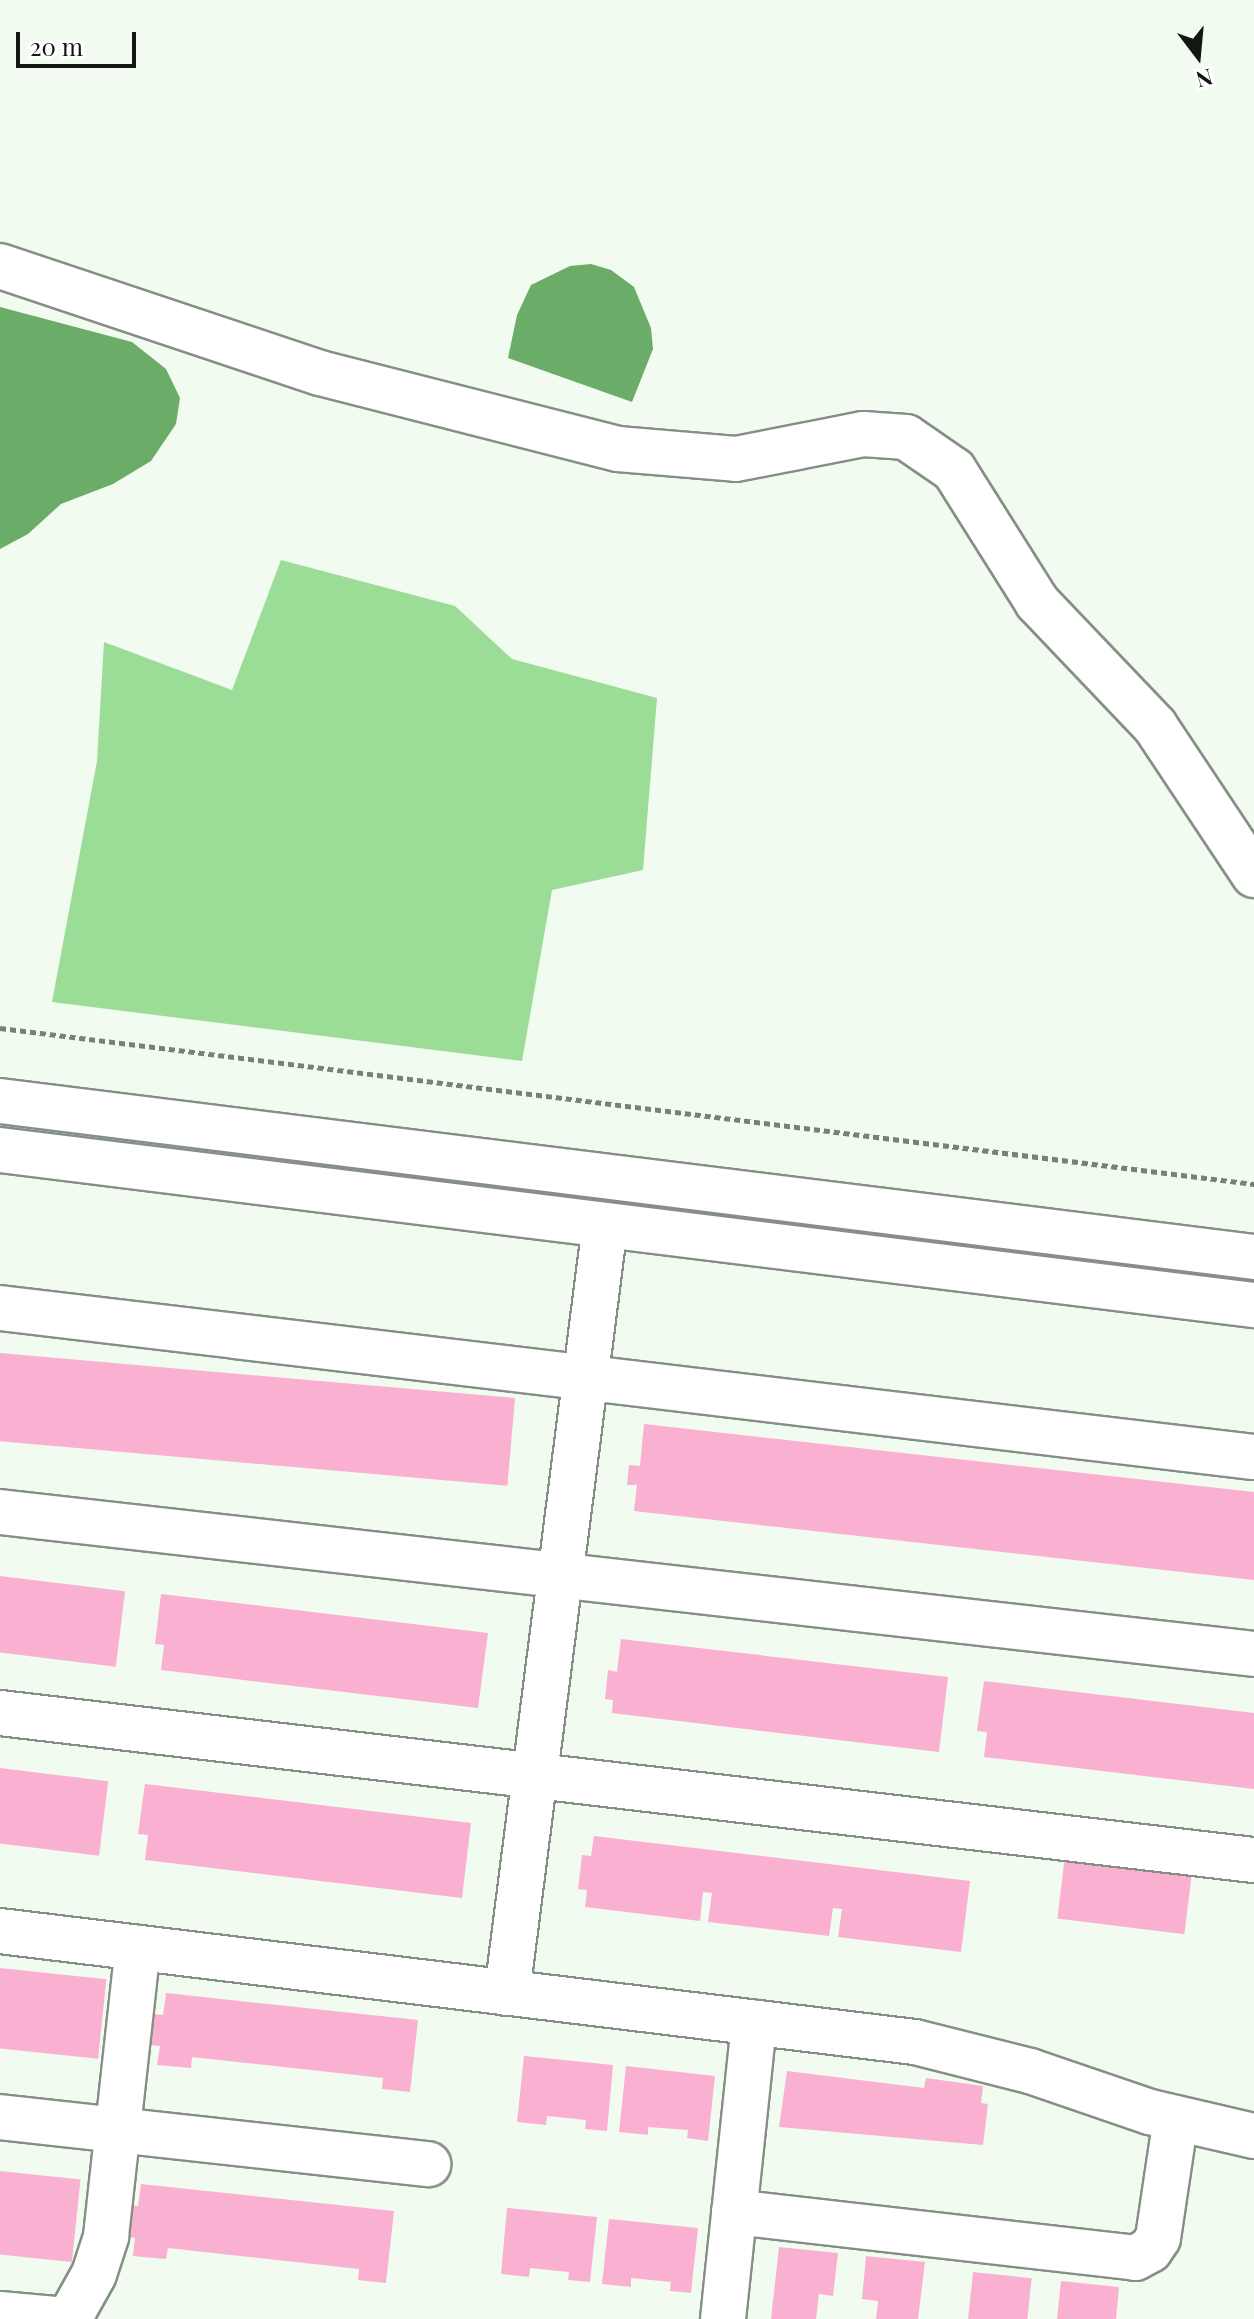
<!DOCTYPE html>
<html>
<head>
<meta charset="utf-8">
<style>
	body { margin:0 }
	#map { position:relative; width:1254px; height:2319px; overflow:hidden; background:#f1fbf0; font-family:"Playfair Display",serif }
	div>[style] { position:absolute }
	[style*='--x'] { left:calc(var(--x)*1px); top:calc(var(--y)*1px); width:calc(var(--w)*1px); rotate:calc(var(--a)*1deg) }
	.green>* { inset:0; background:#9bdc97 }
	.water>* { inset:0; background:#6bac68 }
	.building>* { inset:0; background:#fab1d1; transform-origin:0 0 }
	.path>* { height:5px; margin-top:-2.5px; transform-origin:0; background:repeating-linear-gradient(90deg,#798079 0 6px,transparent 0 10px) }
	.roads { filter:drop-shadow(2px 0 #868f85) drop-shadow(-2px 0 #868f85) drop-shadow(0 2px #868f85) drop-shadow(0 -2px #868f85) }
	.minor>* { height:44px; margin:-22px; padding:0 22px; transform-origin:22px; border-radius:22px; background:#fff }
	.major>* { height:44px; margin:-22px; padding:0 22px; transform-origin:22px; border-radius:22px; background:#fff }
	span { translate:-50% -50%; white-space:nowrap; text-align:center; line-height:1.15; -webkit-text-stroke:8px #fff; paint-order:stroke }
	.north { position:absolute; left:1158px; top:16px; width:80px; height:80px; -webkit-text-stroke:6px #fff; paint-order:stroke; rotate:164deg; font-size:22px; font-weight:700; line-height:32px; text-align:center; color:#131613 }
	.north::after { content:''; display:block; margin:auto; width:28px; height:36px; background:#131613; clip-path:polygon(50% 0,100% 100%,50% 72%,0 100%) }
	.scale { position:absolute; left:16px; top:32px; width:120px; height:36px; box-sizing:border-box; border:4px solid #131613; border-top:0; padding-left:10px; font-size:24px; line-height:28px; white-space:nowrap; color:#131613; -webkit-text-stroke:6px #fff; paint-order:stroke }
</style>
</head>
<body>
<div id="map">
	<div class="green">
		<i style="clip-path:polygon(281px 560px,455px 606px,512px 659px,657px 698px,643px 870px,552px 890px,522px 1061px,52px 1002px,97px 761px,104px 642px,232px 690px)"></i>
	</div>
	<div class="water">
		<i style="clip-path:polygon(591px 264px,611px 270px,634px 287px,651px 328px,653px 349px,632px 402px,508px 358px,517px 315px,531px 285px,570px 266px)"></i>
		<i style="clip-path:polygon(0 307px,132px 342px,166px 369px,180px 398px,176px 424px,151px 461px,113px 484px,61px 504px,28px 534px,0 549px)"></i>
	</div>
	<div class="building">
		<i style="left:0;top:1353px;width:517px;height:88px;rotate:5deg"></i>
		<i style="clip-path:polygon(644px 1424px,1254px 1492px,1254px 1580px,634px 1511px,637px 1485px,627px 1485px,629px 1465px,640px 1466px)"></i>
		<i style="left:0;top:1576px;width:126px;height:76px;rotate:7deg"></i>
		<i style="clip-path:polygon(161px 1594px,488px 1633px,478px 1708px,161px 1670px,164px 1645px,155px 1644px)"></i>
		<i style="clip-path:polygon(621px 1639px,948px 1677px,939px 1752px,612px 1713px,613px 1700px,605px 1699px,608px 1670px,617px 1672px)"></i>
		<i style="clip-path:polygon(984px 1681px,1254px 1713px,1254px 1789px,984px 1757px,987px 1732px,977px 1731px)"></i>
		<i style="left:0;top:1768px;width:109px;height:75px;rotate:7deg"></i>
		<i style="clip-path:polygon(145px 1784px,471px 1823px,462px 1898px,145px 1860px,148px 1835px,138px 1834px)"></i>
		<i style="clip-path:polygon(594px 1836px,970px 1881px,961px 1952px,838px 1937px,842px 1909px,833px 1908px,829px 1936px,708px 1922px,712px 1893px,703px 1892px,700px 1921px,585px 1907px,587px 1890px,578px 1889px,582px 1855px,591px 1856px)"></i>
		<i style="left:1065px;top:1856px;width:128px;height:63px;rotate:7deg"></i>
		<i style="left:0;top:1968px;width:107px;height:80px;rotate:6deg"></i>
		<i style="clip-path:polygon(166px 1993px,418px 2020px,410px 2092px,382px 2089px,383px 2078px,192px 2057px,191px 2068px,157px 2065px,160px 2046px,150px 2045px,153px 2014px,163px 2015px)"></i>
		<i style="clip-path:polygon(524px 2056px,613px 2065px,607px 2131px,585px 2129px,586px 2120px,547px 2116px,546px 2125px,517px 2122px)"></i>
		<i style="clip-path:polygon(626px 2066px,715px 2076px,708px 2141px,687px 2138px,688px 2130px,648px 2127px,648px 2135px,619px 2132px)"></i>
		<i style="clip-path:polygon(787px 2071px,924px 2088px,926px 2078px,983px 2086px,981px 2103px,988px 2104px,983px 2145px,779px 2127px)"></i>
		<i style="left:0;top:2171px;width:81px;height:83px;rotate:6deg"></i>
		<i style="clip-path:polygon(141px 2184px,394px 2211px,386px 2283px,358px 2280px,359px 2269px,168px 2248px,166px 2259px,133px 2256px,135px 2238px,125px 2236px,129px 2205px,138px 2206px)"></i>
		<i style="clip-path:polygon(507px 2208px,597px 2217px,590px 2282px,568px 2280px,569px 2272px,530px 2268px,529px 2277px,501px 2274px)"></i>
		<i style="clip-path:polygon(609px 2219px,698px 2228px,691px 2293px,670px 2291px,671px 2282px,631px 2278px,631px 2287px,602px 2284px)"></i>
		<i style="clip-path:polygon(779px 2247px,838px 2253px,833px 2296px,819px 2294px,816px 2319px,771px 2319px)"></i>
		<i style="clip-path:polygon(866px 2256px,925px 2262px,918px 2319px,876px 2319px,878px 2301px,862px 2299px)"></i>
		<i style="left:973px;top:2272px;width:59px;height:47px;rotate:6deg"></i>
		<i style="clip-path:polygon(1061px 2281px,1119px 2287px,1116px 2319px,1057px 2319px)"></i>
	</div>
	<div class="path">
		<i style="--x:0;--y:1028;--w:1264;--a:7.09"></i>
	</div>
	<div class="roads">
		<div class="minor">
			<i style="--x:0;--y:266;--w:337;--a:18.5"></i>
			<i style="--x:320;--y:373;--w:308;--a:14.3"></i>
			<i style="--x:618;--y:449;--w:118;--a:4.8"></i>
			<i style="--x:736;--y:459;--w:129;--a:-11.1"></i>
			<i style="--x:863;--y:434;--w:43;--a:4"></i>
			<i style="--x:906;--y:437;--w:58;--a:34.5"></i>
			<i style="--x:954;--y:470;--w:156;--a:57.8"></i>
			<i style="--x:1037;--y:602;--w:171;--a:46.4"></i>
			<i style="--x:1155;--y:726;--w:179;--a:56.4"></i>
			<i style="--x:0;--y:1308;--w:1263;--a:6.78"></i>
			<i style="--x:0;--y:1512;--w:1262;--a:6.46"></i>
			<i style="--x:0;--y:1713;--w:1263;--a:6.69"></i>
			<i style="--x:0;--y:1931;--w:922;--a:6.92"></i>
			<i style="--x:915;--y:2042;--w:119;--a:14.2"></i>
			<i style="--x:1030;--y:2071;--w:127;--a:18.9"></i>
			<i style="--x:1150;--y:2112;--w:107;--a:13"></i>
			<i style="--x:507;--y:1993;--w:774;--a:-82.73"></i>
			<i style="--x:0;--y:2117;--w:431;--a:6.3"></i>
			<i style="--x:734;--y:2212;--w:404;--a:6.5"></i>
			<i style="--x:1135;--y:2258;--w:17;--a:-28"></i>
			<i style="--x:1150;--y:2250;--w:14;--a:-56"></i>
			<i style="--x:1158;--y:2238;--w:121;--a:-81.5"></i>
			<i style="--x:0;--y:2314;--w:55;--a:5.2"></i>
			<i style="--x:69;--y:2319;--w:51;--a:-60.9"></i>
			<i style="--x:94;--y:2274;--w:40;--a:-72"></i>
			<i style="--x:106;--y:2236;--w:290;--a:-83.7"></i>
			<i style="--x:723;--y:2319;--w:298;--a:-84"></i>
		</div>
		<div class="major">
			<i style="--x:0;--y:1101;--w:1264;--a:7.09"></i>
			<i style="--x:0;--y:1150;--w:1264;--a:7.05"></i>
		</div>
	</div>
	<div class="north">N</div>
	<div class="scale">20 m</div>
</div>
</body>
</html>
